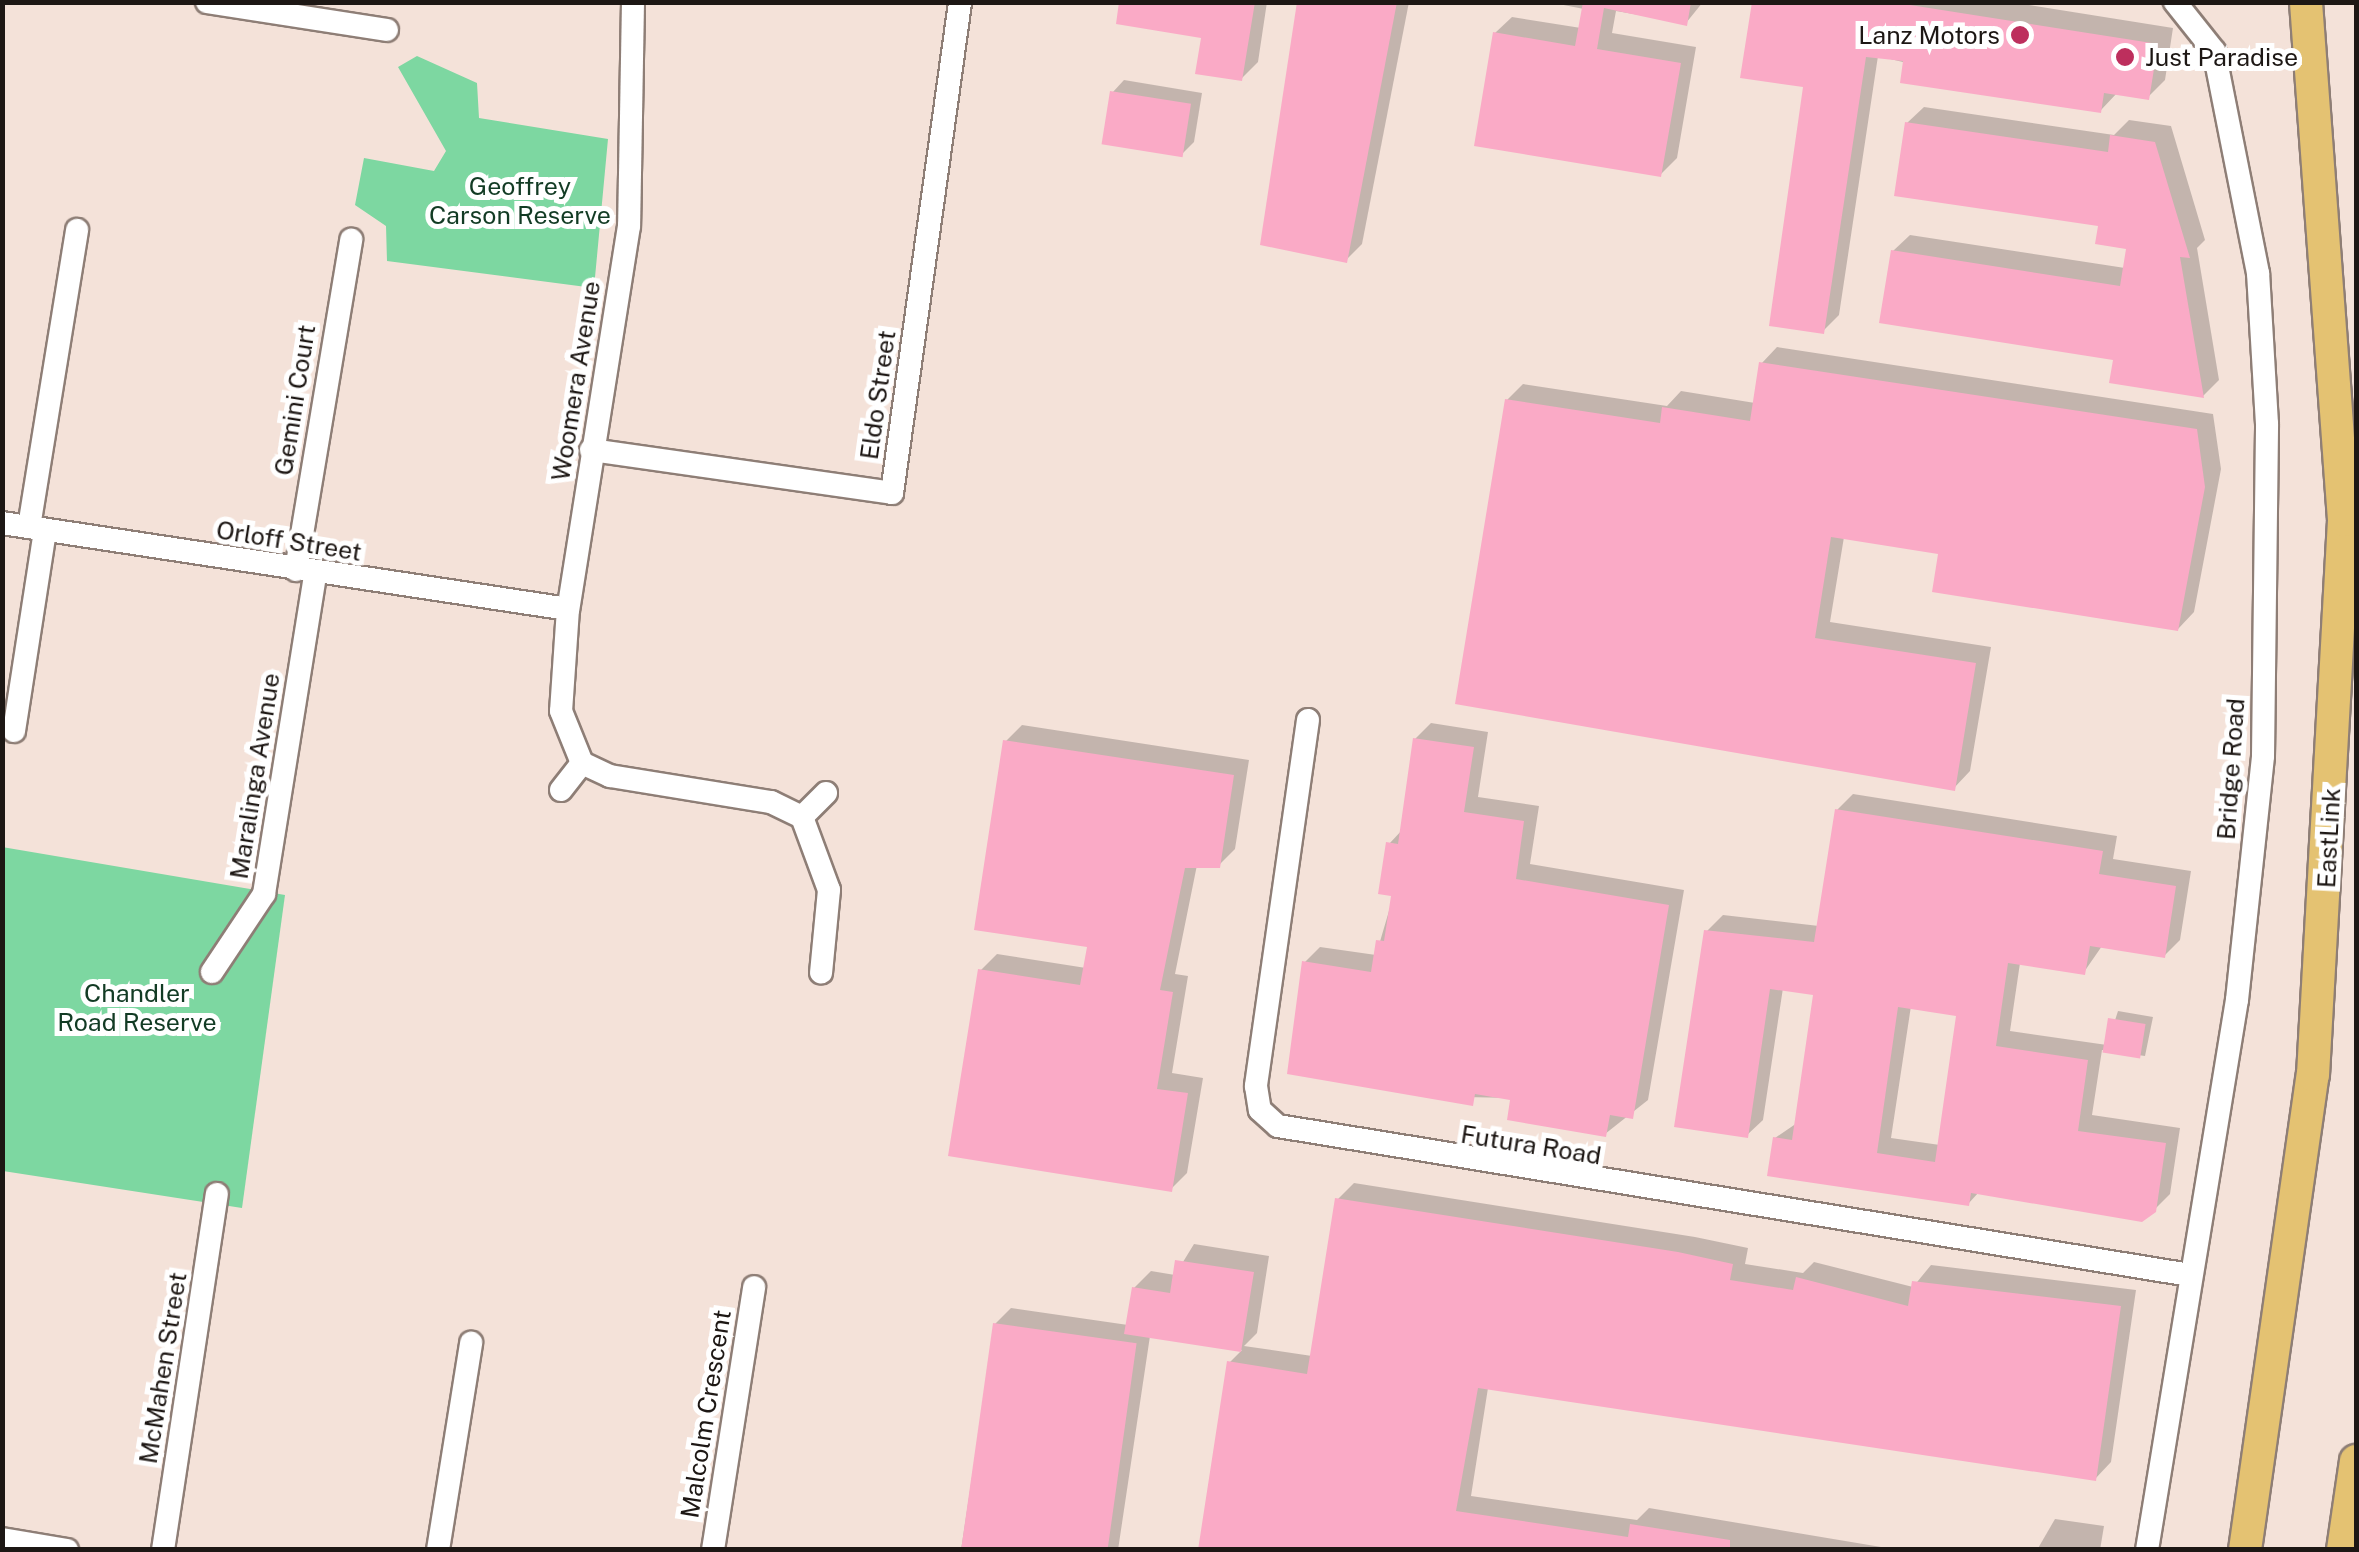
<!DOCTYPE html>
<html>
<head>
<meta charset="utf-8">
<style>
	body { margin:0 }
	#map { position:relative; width:2359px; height:1552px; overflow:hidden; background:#f4e2d9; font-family:"Public Sans",sans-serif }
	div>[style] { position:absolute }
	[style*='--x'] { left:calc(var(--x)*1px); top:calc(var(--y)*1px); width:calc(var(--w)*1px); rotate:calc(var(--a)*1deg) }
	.green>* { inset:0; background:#7dd7a1 }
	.shadow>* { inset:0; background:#0003 }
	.building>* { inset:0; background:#faaac6; transform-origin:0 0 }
	.roads { filter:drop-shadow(2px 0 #8e7e76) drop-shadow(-2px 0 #8e7e76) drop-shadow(0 2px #8e7e76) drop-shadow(0 -2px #8e7e76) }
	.minor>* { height:22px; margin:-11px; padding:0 11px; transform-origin:11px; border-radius:11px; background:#fff }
	.highway>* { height:32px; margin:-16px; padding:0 16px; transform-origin:16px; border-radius:16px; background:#e4c272 }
	.dots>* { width:28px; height:28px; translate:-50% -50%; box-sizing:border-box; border:5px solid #fff; border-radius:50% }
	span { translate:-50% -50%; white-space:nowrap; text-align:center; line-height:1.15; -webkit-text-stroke:10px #fff; paint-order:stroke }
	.poi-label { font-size:25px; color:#1d1714 }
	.right { translate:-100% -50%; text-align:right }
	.left { translate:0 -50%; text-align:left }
	.park-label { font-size:25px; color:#123b24 }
	.street-label { font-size:25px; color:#1d1714 }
	.frame { position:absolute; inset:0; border:5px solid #1d1714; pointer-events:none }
</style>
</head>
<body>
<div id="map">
	<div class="green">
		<i style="clip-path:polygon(417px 56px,477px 83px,479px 118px,608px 139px,594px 288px,387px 261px,386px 226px,355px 205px,364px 158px,434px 171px,446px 151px,398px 67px)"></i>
		<i style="clip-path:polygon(2px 847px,285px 895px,242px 1208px,3px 1171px)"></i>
	</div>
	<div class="shadow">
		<i style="clip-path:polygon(1122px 2px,1267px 2px,1258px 62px,1242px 78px,1204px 36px)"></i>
		<i style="clip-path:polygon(1300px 2px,1409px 2px,1362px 244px,1346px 260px)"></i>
		<i style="clip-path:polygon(1548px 2px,1703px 2px,1686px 23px,1616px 11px,1612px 33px,1696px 47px,1677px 158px,1660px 175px,1495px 33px,1512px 17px,1581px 28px,1584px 9px)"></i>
		<i style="clip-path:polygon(1754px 2px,2010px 2px,2173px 28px,2165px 80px,2148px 97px,2118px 92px,2101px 110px,1878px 56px,1839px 315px,1823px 331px,1806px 85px)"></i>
		<i style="clip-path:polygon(1124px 80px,1202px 93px,1194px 142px,1182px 154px,1112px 93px)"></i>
		<i style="clip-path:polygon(1924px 107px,2114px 135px,2129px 120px,2171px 126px,2205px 240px,2197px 248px,2219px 380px,2203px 396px,1893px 251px,1910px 235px,2125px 268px,2129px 247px,2101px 224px,1907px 123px)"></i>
		<i style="clip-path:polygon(1777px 347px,2213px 414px,2221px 469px,2194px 612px,2178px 629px,1941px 552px,1844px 537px,1830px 622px,1991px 647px,1970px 771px,1954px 788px,1507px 400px,1523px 384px,1667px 406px,1681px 391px,1755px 403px,1761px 364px)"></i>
		<i style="clip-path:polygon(1431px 723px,1488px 732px,1478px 797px,1539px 806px,1530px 864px,1684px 890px,1648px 1100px,1605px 1134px,1513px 1098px,1416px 1096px,1304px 963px,1320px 947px,1376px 955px,1394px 894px,1389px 844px,1403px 829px,1415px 739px)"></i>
		<i style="clip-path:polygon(1022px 725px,1249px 760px,1235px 849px,1219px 865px,1197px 865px,1175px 974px,1188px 976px,1172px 1073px,1203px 1078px,1187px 1173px,1171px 1189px,981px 970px,997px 954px,1086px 968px,1090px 945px,1005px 742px)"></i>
		<i style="clip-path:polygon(evenodd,1853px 794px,2117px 836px,2113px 859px,2191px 871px,2180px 940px,2164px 956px,2102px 946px,2084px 972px,2020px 963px,2010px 1031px,2107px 1045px,2118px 1011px,2153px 1017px,2145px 1056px,2102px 1050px,2092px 1115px,2180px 1128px,2170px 1194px,2154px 1210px,1979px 1192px,1968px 1204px,1775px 1138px,1797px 1123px,1816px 993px,1783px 988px,1763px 1120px,1747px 1135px,1707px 931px,1723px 915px,1819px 926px,1837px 810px,1853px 794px,1911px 1006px,1959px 1013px,1940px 1145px,1891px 1138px,1911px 1006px)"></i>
		<i style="clip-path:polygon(1354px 1183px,1695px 1237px,1748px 1248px,1745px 1264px,1803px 1273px,1814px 1262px,1913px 1287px,1931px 1265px,2136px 1290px,2111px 1462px,2095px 1479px,1488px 1388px,1471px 1496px,1637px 1520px,1649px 1508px,1899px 1550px,1200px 1550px,1230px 1362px,1242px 1350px,1150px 1336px,1118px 1550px,961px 1550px,995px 1324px,1011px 1308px,1128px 1325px,1134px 1288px,1151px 1271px,1175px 1275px,1194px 1244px,1269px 1256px,1257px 1333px,1244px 1346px,1312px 1356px,1338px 1199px)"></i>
		<i style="clip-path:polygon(2055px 1519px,2104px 1526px,2100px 1550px,2037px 1550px)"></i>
	</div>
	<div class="building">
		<i style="clip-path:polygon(1119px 2px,1255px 2px,1242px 81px,1195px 74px,1201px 38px,1116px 24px)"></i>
		<i style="clip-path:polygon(1297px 2px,1397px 2px,1347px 263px,1260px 245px)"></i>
		<i style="clip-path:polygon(1583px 2px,1691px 2px,1687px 26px,1604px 8px,1597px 49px,1681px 63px,1661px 177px,1474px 146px,1493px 32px,1575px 46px)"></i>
		<i style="clip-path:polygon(1752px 2px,1891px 2px,2158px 44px,2149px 100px,2104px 93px,2101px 113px,1900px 83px,1903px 61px,1866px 57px,1824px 334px,1769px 326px,1803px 87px,1740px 78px)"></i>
		<i style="left:1110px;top:91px;width:82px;height:54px;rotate:9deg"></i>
		<i style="clip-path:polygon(1905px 122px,2108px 152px,2110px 135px,2155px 142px,2190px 258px,2180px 257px,2204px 398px,2109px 383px,2113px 360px,1879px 323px,1891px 250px,2120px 286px,2126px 249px,2095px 244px,2098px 226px,1894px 196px)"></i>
		<i style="clip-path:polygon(1759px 362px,2197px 429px,2205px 487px,2178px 631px,1932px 592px,1938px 554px,1831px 537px,1815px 638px,1976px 663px,1955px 791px,1455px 704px,1505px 399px,1660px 423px,1662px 407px,1750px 421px)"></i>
		<i style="clip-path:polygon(1413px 738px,1474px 747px,1464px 812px,1524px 821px,1516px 879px,1669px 905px,1633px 1119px,1610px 1115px,1606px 1137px,1507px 1120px,1510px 1100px,1475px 1094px,1473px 1106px,1287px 1074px,1302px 961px,1371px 972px,1376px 940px,1384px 941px,1391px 896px,1378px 894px,1386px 842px,1398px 844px)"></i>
		<i style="clip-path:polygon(1003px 740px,1234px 775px,1220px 868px,1185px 868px,1160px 990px,1173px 992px,1157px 1089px,1188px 1093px,1172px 1192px,948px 1156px,978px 969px,1080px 985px,1087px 947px,974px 930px)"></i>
		<i style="clip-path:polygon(evenodd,1835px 809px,2103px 851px,2099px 874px,2176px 886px,2165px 958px,2090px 946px,2085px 975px,2008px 963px,1996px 1046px,2088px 1060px,2078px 1131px,2166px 1143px,2156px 1212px,2142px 1222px,1971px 1193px,1969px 1206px,1767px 1176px,1773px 1137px,1792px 1140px,1813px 995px,1770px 989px,1748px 1138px,1674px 1127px,1704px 930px,1814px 942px,1835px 809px,1898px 1007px,1956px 1016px,1935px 1162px,1877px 1153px,1898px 1007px)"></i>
		<i style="left:2108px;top:1018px;width:38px;height:35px;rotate:9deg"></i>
		<i style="clip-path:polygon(1335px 1198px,1678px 1252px,1733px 1264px,1730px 1280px,1793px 1290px,1796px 1277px,1908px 1306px,1912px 1281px,2121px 1306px,2096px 1481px,1478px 1388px,1456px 1511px,1628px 1537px,1630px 1524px,1730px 1540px,1730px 1550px,1198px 1550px,1227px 1361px,1307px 1374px)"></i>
		<i style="clip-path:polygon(1175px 1260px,1254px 1272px,1241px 1352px,1124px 1334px,1132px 1287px,1170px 1293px)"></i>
		<i style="left:993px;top:1323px;width:145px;height:230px;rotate:8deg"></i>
	</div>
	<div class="roads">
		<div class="minor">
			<i style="--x:207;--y:2;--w:182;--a:8.8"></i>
			<i style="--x:633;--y:2;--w:224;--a:91"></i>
			<i style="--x:629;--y:226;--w:388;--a:99"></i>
			<i style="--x:568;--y:609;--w:102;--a:93.9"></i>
			<i style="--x:561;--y:711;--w:56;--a:68"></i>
			<i style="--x:582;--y:763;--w:31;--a:25"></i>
			<i style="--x:610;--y:776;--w:163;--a:9.2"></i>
			<i style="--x:771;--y:802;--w:34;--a:26"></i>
			<i style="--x:802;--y:817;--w:78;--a:69.7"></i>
			<i style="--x:829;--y:890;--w:83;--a:95.5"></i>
			<i style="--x:591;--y:450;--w:304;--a:8.1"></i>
			<i style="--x:892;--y:493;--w:496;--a:-82.1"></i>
			<i style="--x:2;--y:523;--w:572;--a:8.64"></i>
			<i style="--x:29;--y:527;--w:301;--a:-80.8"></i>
			<i style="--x:296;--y:570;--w:335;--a:-80.5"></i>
			<i style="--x:1308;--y:720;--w:370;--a:98.1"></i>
			<i style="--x:1256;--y:1086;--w:24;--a:81"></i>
			<i style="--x:1260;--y:1110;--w:24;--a:42"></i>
			<i style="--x:1278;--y:1126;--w:924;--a:9.28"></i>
			<i style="--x:14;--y:731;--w:203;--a:-81.2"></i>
			<i style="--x:561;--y:790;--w:34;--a:-52"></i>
			<i style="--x:802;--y:817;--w:34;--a:-45"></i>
			<i style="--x:212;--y:972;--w:94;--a:-56.3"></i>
			<i style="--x:264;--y:894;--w:324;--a:-80.9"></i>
			<i style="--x:2;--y:1539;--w:66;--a:9.6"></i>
			<i style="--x:163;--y:1550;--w:360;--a:-81.4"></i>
			<i style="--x:438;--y:1550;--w:210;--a:-80.9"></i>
			<i style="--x:713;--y:1550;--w:266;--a:-81.1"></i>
			<i style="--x:2147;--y:1550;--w:557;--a:-80.71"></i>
			<i style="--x:2237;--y:1000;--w:245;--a:-83.9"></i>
			<i style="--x:2263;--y:756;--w:332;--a:-89.3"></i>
			<i style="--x:2267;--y:424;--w:151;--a:-93.4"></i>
			<i style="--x:2258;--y:273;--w:226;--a:-101.2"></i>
			<i style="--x:2214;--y:51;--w:63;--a:-128.5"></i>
		</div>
		<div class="highway">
			<i style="--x:2245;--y:1550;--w:480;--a:-81.9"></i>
			<i style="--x:2313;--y:1075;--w:556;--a:-86.8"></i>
			<i style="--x:2344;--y:520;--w:519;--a:-94.2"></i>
			<i style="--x:2343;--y:1550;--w:90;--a:-81.7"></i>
		</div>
	</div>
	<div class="dots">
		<i style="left:2020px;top:35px;background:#bd2f5d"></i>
		<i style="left:2125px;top:57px;background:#bd2f5d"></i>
	</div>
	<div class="poi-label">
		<span class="right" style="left:2000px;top:35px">Lanz Motors</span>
		<span class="left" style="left:2145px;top:57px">Just Paradise</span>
	</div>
	<div class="park-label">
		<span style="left:520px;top:201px">Geoffrey<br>Carson Reserve</span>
		<span style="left:137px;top:1008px">Chandler<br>Road Reserve</span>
	</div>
	<div class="street-label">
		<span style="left:576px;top:381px;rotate:-81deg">Woomera Avenue</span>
		<span style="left:878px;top:395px;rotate:-82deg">Eldo Street</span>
		<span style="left:295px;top:400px;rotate:-81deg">Gemini Court</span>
		<span style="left:289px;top:541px;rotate:9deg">Orloff Street</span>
		<span style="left:2231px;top:769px;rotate:-86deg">Bridge Road</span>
		<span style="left:255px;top:776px;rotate:-81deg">Maralinga Avenue</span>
		<span style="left:2329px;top:838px;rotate:-87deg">EastLink</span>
		<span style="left:1531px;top:1145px;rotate:9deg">Futura Road</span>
		<span style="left:163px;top:1368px;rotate:-81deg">McMahen Street</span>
		<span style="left:706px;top:1414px;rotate:-81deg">Malcolm Crescent</span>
	</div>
	<div class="frame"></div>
</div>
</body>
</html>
